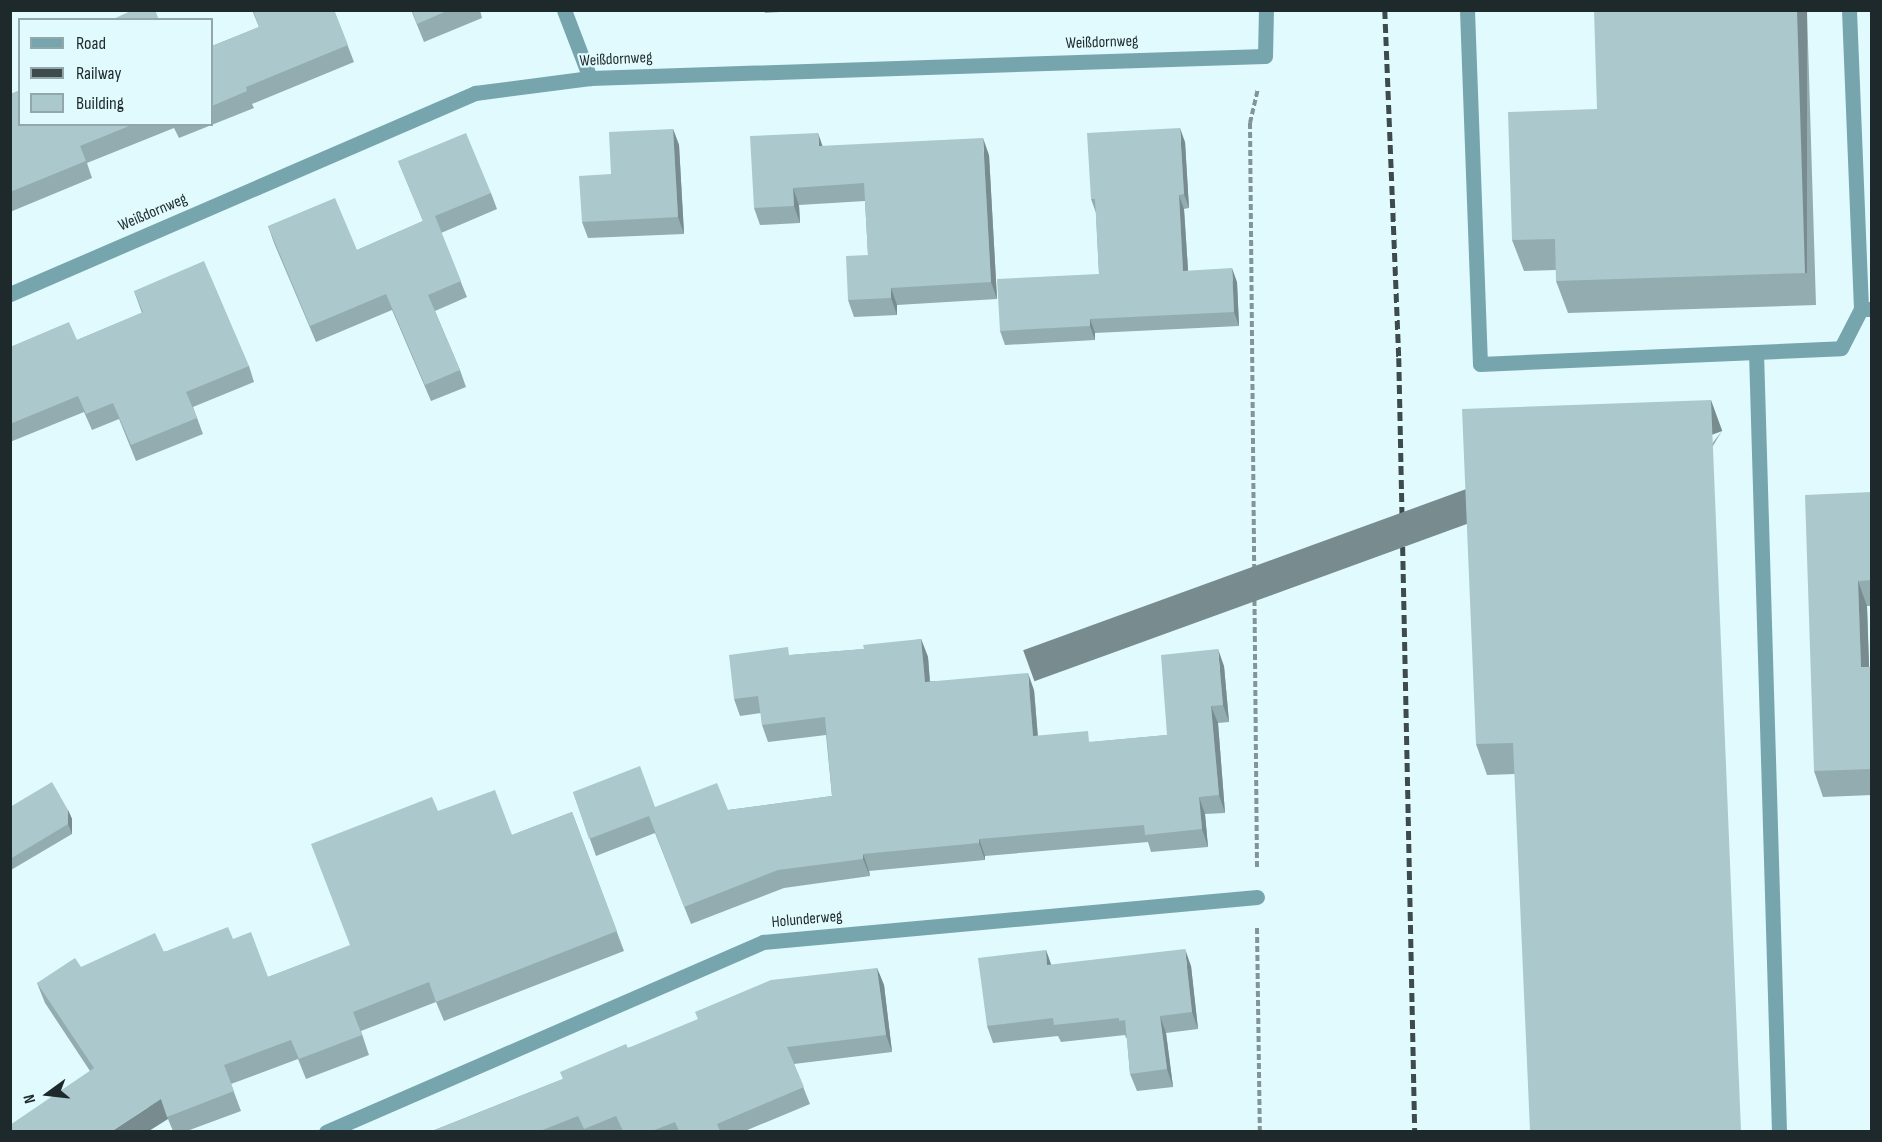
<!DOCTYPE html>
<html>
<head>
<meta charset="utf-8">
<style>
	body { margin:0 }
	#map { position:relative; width:1882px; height:1142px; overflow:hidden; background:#e1fafe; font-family:"Sofia Sans Condensed",sans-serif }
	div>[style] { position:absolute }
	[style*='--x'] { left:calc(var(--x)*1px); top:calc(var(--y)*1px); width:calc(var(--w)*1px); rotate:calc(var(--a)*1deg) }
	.path>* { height:4px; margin-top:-2px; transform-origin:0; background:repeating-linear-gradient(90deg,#829497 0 6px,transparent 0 9px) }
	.minor>* { height:15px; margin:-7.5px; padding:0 7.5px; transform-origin:7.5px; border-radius:7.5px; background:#76a5ad }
	.rail>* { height:4.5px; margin-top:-2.25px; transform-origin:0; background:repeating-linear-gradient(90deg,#3e4b4d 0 9px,transparent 0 13.5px) }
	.wall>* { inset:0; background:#93acb0 }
	.shaded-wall>* { inset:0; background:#788c90; transform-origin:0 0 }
	.building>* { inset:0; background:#abc8cd }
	span { translate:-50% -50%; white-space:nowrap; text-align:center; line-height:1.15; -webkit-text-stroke:4.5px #e1fafe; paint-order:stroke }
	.street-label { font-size:16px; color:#1e292b }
	.frame { position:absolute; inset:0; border:12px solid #1e292b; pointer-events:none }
	.legend { position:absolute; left:18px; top:18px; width:195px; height:108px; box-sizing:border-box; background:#e1fafe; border:2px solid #93a6aa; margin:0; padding:8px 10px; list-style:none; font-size:18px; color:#1e292b }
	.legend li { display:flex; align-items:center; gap:12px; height:30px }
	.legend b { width:30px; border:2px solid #93a6aa }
	.north { position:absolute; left:18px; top:1064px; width:60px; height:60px; -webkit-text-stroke:4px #e1fafe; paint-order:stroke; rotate:255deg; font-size:16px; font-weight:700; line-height:24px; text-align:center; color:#1e292b }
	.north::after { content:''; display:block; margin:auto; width:21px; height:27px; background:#1e292b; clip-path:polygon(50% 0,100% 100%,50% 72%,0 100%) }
</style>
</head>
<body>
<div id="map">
	<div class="path">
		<i style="--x:1257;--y:867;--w:744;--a:-90.54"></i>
		<i style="--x:1250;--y:123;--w:35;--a:-77"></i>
		<i style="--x:1257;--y:928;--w:204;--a:89.2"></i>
	</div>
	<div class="minor">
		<i style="--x:564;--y:10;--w:73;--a:69.1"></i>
		<i style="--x:1467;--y:10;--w:354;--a:87.9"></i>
		<i style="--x:1480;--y:364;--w:361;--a:-2.5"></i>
		<i style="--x:1841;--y:348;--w:44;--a:-62.9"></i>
		<i style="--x:1849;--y:10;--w:299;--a:87.7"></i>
		<i style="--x:1861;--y:309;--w:10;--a:0"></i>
		<i style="--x:10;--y:294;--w:507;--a:-23.38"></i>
		<i style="--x:475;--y:93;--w:116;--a:-7.4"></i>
		<i style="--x:590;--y:78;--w:675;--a:-1.87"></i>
		<i style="--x:1265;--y:56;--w:46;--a:-88.8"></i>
		<i style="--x:1756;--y:352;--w:780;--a:88.31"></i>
		<i style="--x:326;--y:1132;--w:477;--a:-23.5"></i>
		<i style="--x:763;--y:942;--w:496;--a:-5.2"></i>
	</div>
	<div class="rail">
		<i style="--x:1385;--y:10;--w:348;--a:87.7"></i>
		<i style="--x:1399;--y:358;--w:774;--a:88.82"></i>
	</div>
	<div class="wall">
		<i style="clip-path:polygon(252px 10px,334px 10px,354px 62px,252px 104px,254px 108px,179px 138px,174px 128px,87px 163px,92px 178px,10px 212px,10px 94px,20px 124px,212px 124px,212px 46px,259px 27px)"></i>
		<i style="clip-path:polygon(411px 10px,480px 10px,482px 18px,424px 42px)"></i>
		<i style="clip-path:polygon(764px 10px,810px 10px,765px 13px)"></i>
		<i style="clip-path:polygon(1807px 10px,1816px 305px,1568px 313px,1556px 281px,1556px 270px,1524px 271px,1512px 240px,1597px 109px)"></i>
		<i style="clip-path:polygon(673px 129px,679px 145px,684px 234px,588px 238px,582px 222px,611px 174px)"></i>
		<i style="clip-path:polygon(1185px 142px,1189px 208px,1184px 209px,1188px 271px,1237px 282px,1239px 326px,1095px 333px,1095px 340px,1005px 345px,1000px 331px,1099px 274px,1096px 213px,1091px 199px)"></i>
		<i style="clip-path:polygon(823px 146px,989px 155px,997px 299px,897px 305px,897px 315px,854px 317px,848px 300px,868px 255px,865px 201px,799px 205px,800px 223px,760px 225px,754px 208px)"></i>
		<i style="clip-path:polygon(398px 161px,491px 193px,497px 209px,441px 233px,467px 297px,435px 311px,460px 370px,466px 387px,431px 401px,392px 310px,316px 342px,274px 243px,268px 226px,357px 250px,423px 221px)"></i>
		<i style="clip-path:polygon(134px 291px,249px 366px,254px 382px,193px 407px,203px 434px,136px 461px,119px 419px,92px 430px,84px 412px,10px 442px,10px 347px,77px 340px,142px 313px)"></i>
		<i style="clip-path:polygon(1722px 431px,1515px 774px,1487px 775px,1476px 744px)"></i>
		<i style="clip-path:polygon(1872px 492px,1872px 606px,1867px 606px,1869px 667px,1872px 667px,1872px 795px,1823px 797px,1814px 771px)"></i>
		<i style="clip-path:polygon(921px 639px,928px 657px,930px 681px,1034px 690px,1038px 736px,1092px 742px,1167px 735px,1224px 666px,1229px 722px,1218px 723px,1225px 813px,1205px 814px,1208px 847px,1151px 852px,1148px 842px,985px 856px,985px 860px,869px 871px,870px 876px,784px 888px,691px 924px,655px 833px,596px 856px,573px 792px,655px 807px,728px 810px,832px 796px,826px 735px,768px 742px,762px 725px,761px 713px,740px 716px,734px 699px,791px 655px,864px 649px)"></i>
		<i style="clip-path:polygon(10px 807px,68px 810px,72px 819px,72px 834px,11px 870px)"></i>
		<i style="clip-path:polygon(438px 811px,512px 835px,572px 812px,624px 951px,444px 1021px,436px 1002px,361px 1031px,369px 1055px,306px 1079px,298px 1059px,231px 1084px,241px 1111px,187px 1131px,173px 1131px,168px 1119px,90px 1071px,45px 1003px,37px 983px,81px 967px,233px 939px,268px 977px,350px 946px)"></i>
		<i style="clip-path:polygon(1046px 950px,1051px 965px,1191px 966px,1198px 1029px,1166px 1033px,1173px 1087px,1137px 1091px,1130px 1074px,1127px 1038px,1126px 1038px,1125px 1035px,1061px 1042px,1058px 1036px,993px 1043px,987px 1026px)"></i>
		<i style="clip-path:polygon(877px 968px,884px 985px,892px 1052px,794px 1064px,810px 1104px,745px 1131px,432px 1131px,563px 1079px,628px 1048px)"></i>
	</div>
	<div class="shaded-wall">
		<i style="left:1797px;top:10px;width:10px;height:263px"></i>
		<i style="clip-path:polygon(1180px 128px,1185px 142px,1189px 208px,1184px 194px)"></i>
		<i style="clip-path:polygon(673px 129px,679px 145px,684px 234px,678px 217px)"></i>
		<i style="clip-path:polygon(818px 133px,824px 150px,819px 146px)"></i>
		<i style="clip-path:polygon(983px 138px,989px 155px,997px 299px,991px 282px)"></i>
		<i style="clip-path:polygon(793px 188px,799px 205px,800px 223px,794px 206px)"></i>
		<i style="clip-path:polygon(1179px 195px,1184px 209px,1189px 285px,1183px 271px)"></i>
		<i style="clip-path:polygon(1232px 268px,1237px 282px,1239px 326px,1234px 312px)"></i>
		<i style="clip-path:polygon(891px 288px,897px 305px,897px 315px,891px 298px)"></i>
		<i style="clip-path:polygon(1090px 319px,1095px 333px,1095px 340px,1090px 326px)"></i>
		<i style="left:1711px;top:400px;width:33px;height:732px;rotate:70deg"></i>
		<i style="clip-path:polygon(1858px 581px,1867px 606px,1870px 693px,1861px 667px)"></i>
		<i style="clip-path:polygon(921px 639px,928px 657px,931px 699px,925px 682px)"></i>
		<i style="clip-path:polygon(1218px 649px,1224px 666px,1229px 722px,1223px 705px)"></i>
		<i style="clip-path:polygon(1028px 673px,1034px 690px,1039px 753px,1033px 736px)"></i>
		<i style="clip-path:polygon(1211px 706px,1218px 723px,1225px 813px,1219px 795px)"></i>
		<i style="clip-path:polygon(1199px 797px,1205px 814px,1208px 847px,1202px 829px)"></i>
		<i style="clip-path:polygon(68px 810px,72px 819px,72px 834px,68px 824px)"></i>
		<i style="clip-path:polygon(979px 839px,985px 856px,985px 860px,979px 843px)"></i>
		<i style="clip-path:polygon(863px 854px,869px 871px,870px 876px,863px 859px)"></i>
		<i style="clip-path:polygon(1185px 949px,1191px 966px,1198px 1029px,1192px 1012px)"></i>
		<i style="clip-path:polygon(1046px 950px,1052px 967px,1047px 965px)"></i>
		<i style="clip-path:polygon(877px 968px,884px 985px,892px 1052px,886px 1035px)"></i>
		<i style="clip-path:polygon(1160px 1016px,1166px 1033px,1173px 1087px,1167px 1069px)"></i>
		<i style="clip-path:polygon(161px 1099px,168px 1119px,149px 1131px,112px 1131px)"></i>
	</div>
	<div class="building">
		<i style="clip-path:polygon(133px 10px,155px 10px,159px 20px,111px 20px)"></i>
		<i style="clip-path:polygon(253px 10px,334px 10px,348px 45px,246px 87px,247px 91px,212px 106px,212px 46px,259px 27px)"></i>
		<i style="clip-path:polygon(412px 10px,449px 10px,417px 24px)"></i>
		<i style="clip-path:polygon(1594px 10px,1797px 10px,1805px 273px,1556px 281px,1555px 239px,1512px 240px,1508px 112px,1597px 109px)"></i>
		<i style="clip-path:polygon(20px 90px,20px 124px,134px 124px,80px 146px,86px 161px,10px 192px,10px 94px)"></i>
		<i style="clip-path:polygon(1180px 128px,1184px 194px,1179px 195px,1183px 271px,1232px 268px,1234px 312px,1090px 319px,1090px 326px,1000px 331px,997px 279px,1099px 274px,1095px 199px,1091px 199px,1087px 133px)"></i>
		<i style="clip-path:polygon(673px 129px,678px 217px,582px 222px,579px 176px,611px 174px,609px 132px)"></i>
		<i style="clip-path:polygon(466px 133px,491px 193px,435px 216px,461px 281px,428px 295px,460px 370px,425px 385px,386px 294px,310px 326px,268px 226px,335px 198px,357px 250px,423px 221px,398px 161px)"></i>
		<i style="clip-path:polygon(818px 133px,819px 146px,983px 138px,991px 282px,891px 288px,891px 298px,848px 300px,846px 256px,868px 255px,864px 183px,793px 188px,794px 206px,754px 208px,750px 136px)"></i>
		<i style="clip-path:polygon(204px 261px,249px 366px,186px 392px,197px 418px,131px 445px,113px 403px,86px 414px,78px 396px,10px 424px,10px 347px,69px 322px,77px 340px,143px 312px,134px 291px)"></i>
		<i style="clip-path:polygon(1711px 400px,1741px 1131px,1530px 1131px,1513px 743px,1476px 744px,1462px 409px)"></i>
		<i style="clip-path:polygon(1872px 492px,1872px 580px,1858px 581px,1861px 667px,1872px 667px,1872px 769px,1814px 771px,1805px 495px)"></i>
		<i style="clip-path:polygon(921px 639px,925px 682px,1028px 673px,1033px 736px,1088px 731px,1089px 742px,1167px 735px,1161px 655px,1218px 649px,1223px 705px,1211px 706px,1219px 795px,1199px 797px,1202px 829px,1145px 835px,1144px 825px,979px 839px,979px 843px,863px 854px,863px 859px,778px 870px,684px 907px,649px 816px,589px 839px,573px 792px,640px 766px,655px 807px,717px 783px,728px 810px,832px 796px,825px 717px,762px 725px,758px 696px,734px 699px,729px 655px,788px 647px,789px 655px,864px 649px,863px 645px)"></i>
		<i style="clip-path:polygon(52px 782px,68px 810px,68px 824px,10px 859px,10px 807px)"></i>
		<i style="clip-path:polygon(495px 790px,512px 835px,572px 812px,617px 931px,436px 1002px,429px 982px,353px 1012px,362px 1035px,299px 1059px,291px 1040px,224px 1065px,234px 1091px,167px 1117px,161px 1099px,112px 1131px,10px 1131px,10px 1125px,94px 1068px,37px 983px,75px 958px,81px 967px,155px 933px,164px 952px,228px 927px,233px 939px,251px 932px,268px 977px,350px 945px,311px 844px,432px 797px,438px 811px)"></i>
		<i style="clip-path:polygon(1185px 949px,1192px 1012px,1160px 1016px,1167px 1069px,1130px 1074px,1125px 1020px,1119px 1021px,1119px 1018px,1054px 1025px,1053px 1018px,987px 1026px,978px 958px,1046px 950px,1047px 965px)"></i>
		<i style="clip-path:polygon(877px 968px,886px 1035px,787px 1047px,804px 1087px,717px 1124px,720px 1131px,679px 1131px,675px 1122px,652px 1131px,623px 1131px,616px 1116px,584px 1129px,578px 1116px,540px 1131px,432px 1131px,563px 1079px,560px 1072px,626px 1044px,628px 1048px,698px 1019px,695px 1012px,771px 980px)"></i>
	</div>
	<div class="street-label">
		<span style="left:1102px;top:43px;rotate:-2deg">Weißdornweg</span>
		<span style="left:616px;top:60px;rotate:-3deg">Weißdornweg</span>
		<span style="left:153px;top:213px;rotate:-23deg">Weißdornweg</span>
		<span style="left:807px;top:920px;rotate:-5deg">Holunderweg</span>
	</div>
	<div class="frame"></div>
	<ul class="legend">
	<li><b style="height:8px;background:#76a5ad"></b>Road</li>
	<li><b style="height:8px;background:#3e4b4d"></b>Railway</li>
	<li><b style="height:16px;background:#abc8cd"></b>Building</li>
	</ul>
	<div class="north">N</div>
</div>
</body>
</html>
